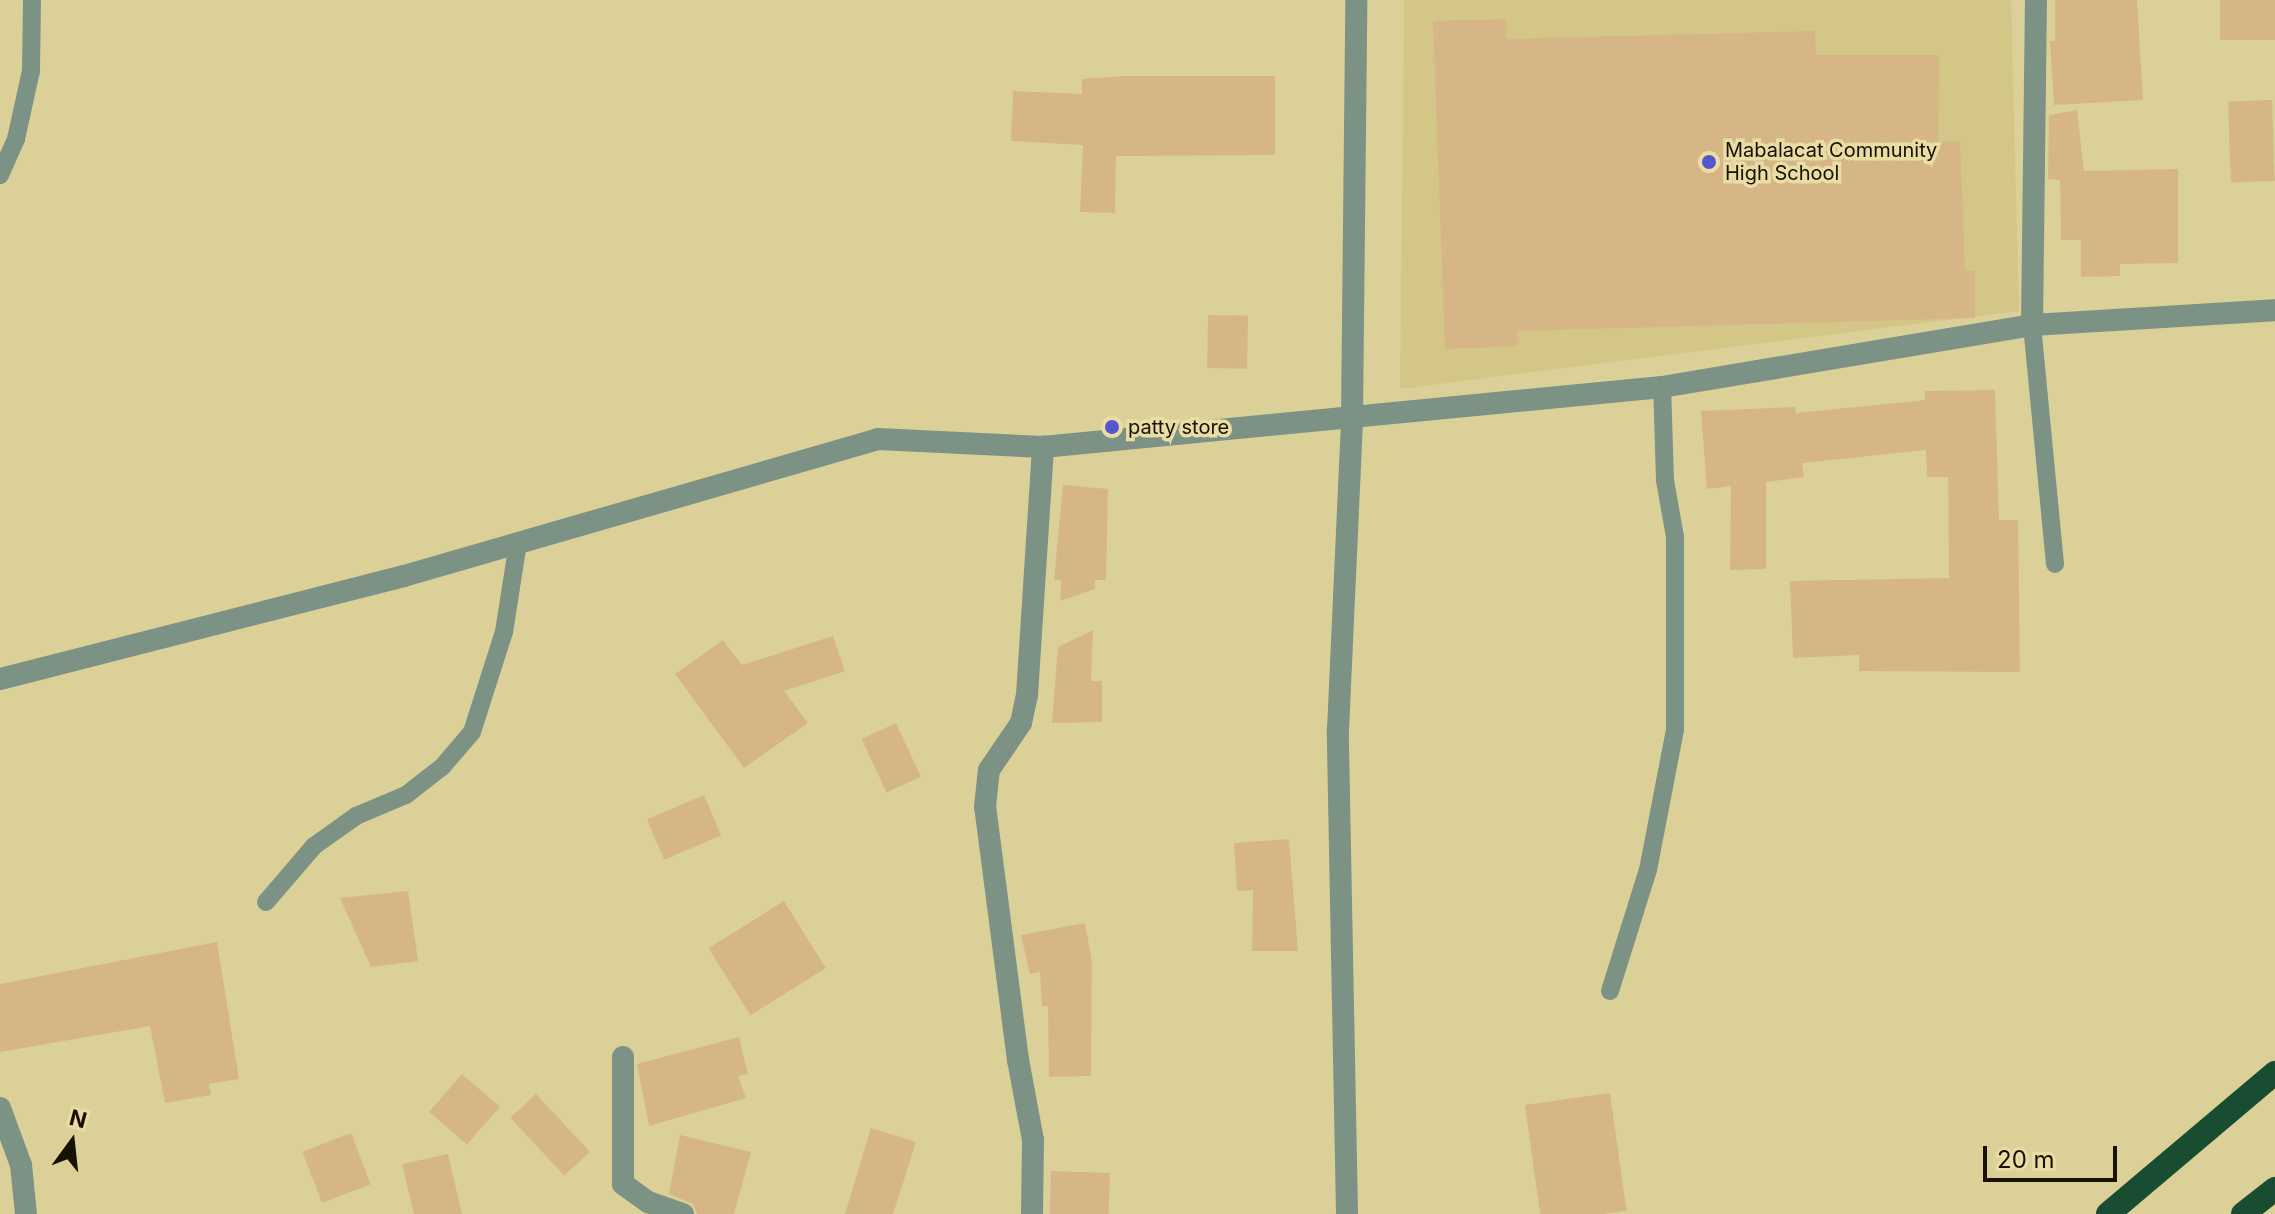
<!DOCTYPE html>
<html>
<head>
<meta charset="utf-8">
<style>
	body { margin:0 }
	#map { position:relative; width:2275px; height:1214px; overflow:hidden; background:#dcd099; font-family:Inter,sans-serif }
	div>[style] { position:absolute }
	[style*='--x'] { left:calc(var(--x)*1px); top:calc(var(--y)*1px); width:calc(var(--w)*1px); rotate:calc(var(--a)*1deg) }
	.built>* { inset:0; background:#d4c687 }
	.building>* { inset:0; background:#d6b686; transform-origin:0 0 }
	.service>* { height:18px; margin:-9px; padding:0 9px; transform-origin:9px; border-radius:9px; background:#7c9284 }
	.minor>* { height:22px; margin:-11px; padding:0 11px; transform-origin:11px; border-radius:11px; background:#7c9284 }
	.motorway>* { height:24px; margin:-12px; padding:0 12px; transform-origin:12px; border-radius:12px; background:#194d31 }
	.dots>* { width:22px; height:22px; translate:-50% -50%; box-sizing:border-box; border:4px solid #e9dda5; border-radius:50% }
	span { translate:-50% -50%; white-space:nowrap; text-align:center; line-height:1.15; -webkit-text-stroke:7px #e9dda5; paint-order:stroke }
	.poi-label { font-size:20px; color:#171201 }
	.left { translate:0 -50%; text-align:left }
	.north { position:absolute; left:32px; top:1102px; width:80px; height:80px; -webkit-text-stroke:6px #e9dda5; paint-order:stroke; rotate:15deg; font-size:22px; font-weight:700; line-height:32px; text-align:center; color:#171201 }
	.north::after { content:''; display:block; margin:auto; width:28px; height:36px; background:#171201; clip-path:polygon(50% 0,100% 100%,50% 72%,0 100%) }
	.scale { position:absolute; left:1983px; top:1146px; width:134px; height:36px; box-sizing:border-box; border:4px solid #171201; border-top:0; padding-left:10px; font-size:24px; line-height:28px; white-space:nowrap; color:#171201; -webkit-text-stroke:6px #e9dda5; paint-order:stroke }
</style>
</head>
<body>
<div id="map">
	<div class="built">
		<i style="clip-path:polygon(1404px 0,2011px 0,2019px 311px,1400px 389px)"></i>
	</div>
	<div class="building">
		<i style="clip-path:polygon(2055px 0,2137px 0,2143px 100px,2054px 105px,2050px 41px,2055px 41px)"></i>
		<i style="left:2220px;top:0;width:55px;height:40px"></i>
		<i style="clip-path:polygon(1506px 19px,1507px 39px,1815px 31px,1816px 55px,1939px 55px,1938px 142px,1960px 141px,1965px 271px,1975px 270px,1975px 318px,1517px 331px,1518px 346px,1445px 349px,1433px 21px)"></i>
		<i style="clip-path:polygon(1125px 76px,1275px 76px,1275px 155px,1116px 156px,1115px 213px,1080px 212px,1083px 145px,1011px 141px,1013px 91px,1082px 94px,1082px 79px)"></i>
		<i style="left:2272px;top:100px;width:81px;height:44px;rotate:88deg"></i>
		<i style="clip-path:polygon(2077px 110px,2084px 171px,2178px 169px,2178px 263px,2120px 264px,2120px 276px,2081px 277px,2081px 240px,2061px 240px,2060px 180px,2048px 179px,2049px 115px)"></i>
		<i style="left:1208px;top:315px;width:40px;height:53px;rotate:1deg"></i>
		<i style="clip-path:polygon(1995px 390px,1999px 520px,2018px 520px,2020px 672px,1859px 671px,1859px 655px,1793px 658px,1790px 581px,1949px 578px,1948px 477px,1927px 477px,1926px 450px,1802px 463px,1804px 477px,1766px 482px,1766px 569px,1730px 570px,1731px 486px,1707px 489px,1701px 411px,1795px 407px,1796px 413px,1925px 400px,1925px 391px)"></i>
		<i style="clip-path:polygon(1063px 485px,1108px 489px,1106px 580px,1095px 580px,1095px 589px,1060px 601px,1061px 580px,1054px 580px)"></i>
		<i style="clip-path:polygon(1093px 630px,1091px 681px,1102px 681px,1102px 722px,1052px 723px,1058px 647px)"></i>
		<i style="clip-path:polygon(833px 636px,845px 671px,784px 691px,808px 723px,744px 768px,675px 674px,723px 640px,742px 665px)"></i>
		<i style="left:896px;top:723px;width:59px;height:38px;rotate:65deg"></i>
		<i style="left:704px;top:795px;width:44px;height:62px;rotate:67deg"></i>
		<i style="clip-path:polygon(1289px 839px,1298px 951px,1252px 951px,1253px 890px,1237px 891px,1234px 843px)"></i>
		<i style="clip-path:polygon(408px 891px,418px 961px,371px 967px,340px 898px)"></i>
		<i style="left:784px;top:901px;width:79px;height:89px;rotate:58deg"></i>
		<i style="clip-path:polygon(1085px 923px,1092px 962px,1091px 1076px,1049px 1077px,1048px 1006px,1042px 1006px,1040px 972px,1030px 974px,1021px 935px)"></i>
		<i style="clip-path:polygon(217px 942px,239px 1079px,209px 1084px,211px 1095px,165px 1103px,150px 1026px,0 1052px,0 984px)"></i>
		<i style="clip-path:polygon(739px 1037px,748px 1074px,738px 1076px,746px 1098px,649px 1126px,637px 1064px)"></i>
		<i style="left:462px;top:1074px;width:50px;height:50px;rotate:41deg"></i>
		<i style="left:1610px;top:1093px;width:119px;height:86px;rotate:82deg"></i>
		<i style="left:536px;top:1094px;width:79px;height:35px;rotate:47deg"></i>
		<i style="clip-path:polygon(871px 1128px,916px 1142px,893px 1214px,845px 1214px)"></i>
		<i style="left:351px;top:1133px;width:55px;height:52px;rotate:69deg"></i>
		<i style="clip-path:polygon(680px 1135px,751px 1152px,734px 1214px,697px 1214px,693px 1204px,669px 1194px)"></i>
		<i style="clip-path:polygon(448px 1154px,462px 1214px,414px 1214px,402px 1164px)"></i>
		<i style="left:1051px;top:1171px;width:59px;height:43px;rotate:2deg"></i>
	</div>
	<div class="service">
		<i style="--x:0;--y:175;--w:39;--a:-66"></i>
		<i style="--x:16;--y:139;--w:70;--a:-77.6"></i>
		<i style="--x:31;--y:71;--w:71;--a:-89.2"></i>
		<i style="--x:2032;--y:325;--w:240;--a:84.5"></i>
		<i style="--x:266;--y:902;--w:74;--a:-49.4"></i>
		<i style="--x:314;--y:846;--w:52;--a:-35.5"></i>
		<i style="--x:356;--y:816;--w:54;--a:-22.8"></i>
		<i style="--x:406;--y:795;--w:46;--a:-37.9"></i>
		<i style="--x:442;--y:767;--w:46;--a:-49.4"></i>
		<i style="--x:472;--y:732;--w:105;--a:-72.3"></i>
		<i style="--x:504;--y:632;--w:90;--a:-81.1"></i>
		<i style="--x:1610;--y:991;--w:127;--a:-72.6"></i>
		<i style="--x:1648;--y:870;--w:143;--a:-79.1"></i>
		<i style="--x:1675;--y:730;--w:193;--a:-90"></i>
		<i style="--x:1675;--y:537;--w:58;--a:-100"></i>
		<i style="--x:1665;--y:480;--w:93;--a:-91.8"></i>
	</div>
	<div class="minor">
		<i style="--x:2032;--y:325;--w:325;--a:-89.3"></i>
		<i style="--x:0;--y:679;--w:417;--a:-14.3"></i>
		<i style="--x:404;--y:576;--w:493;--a:-16.1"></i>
		<i style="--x:878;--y:439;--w:165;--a:2.8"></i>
		<i style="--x:1043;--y:447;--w:622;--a:-5.54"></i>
		<i style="--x:1662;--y:387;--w:375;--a:-9.5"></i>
		<i style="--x:2032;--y:325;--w:243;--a:-3.5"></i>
		<i style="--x:623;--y:1057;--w:127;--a:90"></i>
		<i style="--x:623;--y:1184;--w:31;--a:36"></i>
		<i style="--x:648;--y:1202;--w:37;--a:19"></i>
		<i style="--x:0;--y:1108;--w:61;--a:69.8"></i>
		<i style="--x:21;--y:1165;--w:49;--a:84.2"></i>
		<i style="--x:1032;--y:1214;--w:74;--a:-89.2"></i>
		<i style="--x:1033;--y:1140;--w:81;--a:-100.6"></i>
		<i style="--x:1018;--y:1060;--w:255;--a:-97.4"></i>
		<i style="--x:985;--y:807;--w:37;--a:-84"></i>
		<i style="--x:989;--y:770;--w:57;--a:-55.8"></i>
		<i style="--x:1021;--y:723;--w:29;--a:-78"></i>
		<i style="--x:1027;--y:695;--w:249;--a:-86.3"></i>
		<i style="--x:1347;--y:1214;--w:484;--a:-91.1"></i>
		<i style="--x:1338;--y:730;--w:314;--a:-87.4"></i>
		<i style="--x:1352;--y:416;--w:416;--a:-89.4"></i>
	</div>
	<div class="motorway">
		<i style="--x:2108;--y:1214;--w:219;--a:-40.2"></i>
		<i style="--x:2243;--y:1214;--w:41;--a:-38"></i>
	</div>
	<div class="dots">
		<i style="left:1709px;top:162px;background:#5356cd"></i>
		<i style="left:1112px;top:427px;background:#5356cd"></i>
	</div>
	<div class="poi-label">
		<span class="left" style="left:1725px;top:162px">Mabalacat Community<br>High School</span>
		<span class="left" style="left:1128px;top:427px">patty store</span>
	</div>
	<div class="north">N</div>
	<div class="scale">20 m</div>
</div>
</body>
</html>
